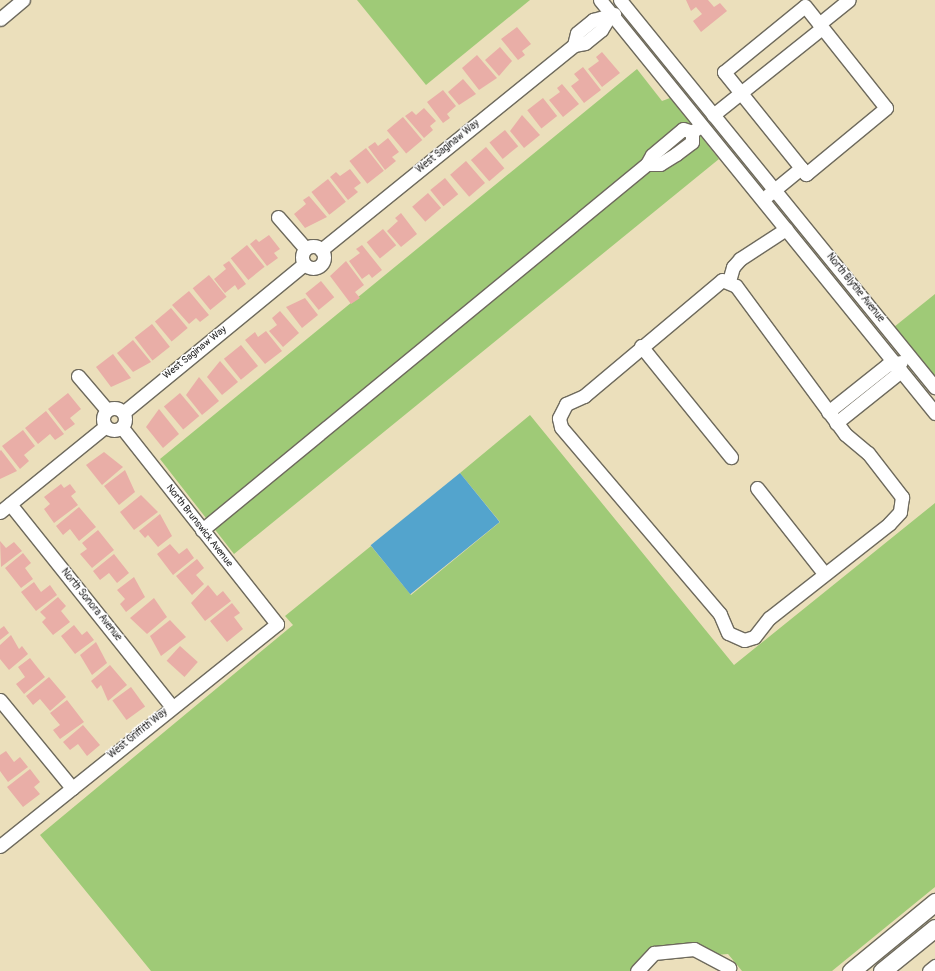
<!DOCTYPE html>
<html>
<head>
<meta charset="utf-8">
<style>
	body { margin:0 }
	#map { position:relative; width:935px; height:971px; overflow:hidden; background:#ebdfbb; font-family:Pangolin,sans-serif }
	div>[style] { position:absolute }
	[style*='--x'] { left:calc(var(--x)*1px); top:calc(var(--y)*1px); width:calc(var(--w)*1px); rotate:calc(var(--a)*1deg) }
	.green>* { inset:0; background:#9fca77 }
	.water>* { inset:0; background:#53a4cd; transform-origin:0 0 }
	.building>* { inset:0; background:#e9aea7; transform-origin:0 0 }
	.roads { filter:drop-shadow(1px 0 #6e6a5d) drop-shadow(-1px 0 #6e6a5d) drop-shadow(0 1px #6e6a5d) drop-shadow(0 -1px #6e6a5d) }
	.minor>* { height:13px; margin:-6.5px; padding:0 6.5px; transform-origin:6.5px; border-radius:6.5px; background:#fff }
	.minor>.ring { margin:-6.5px; padding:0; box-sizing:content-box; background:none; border:13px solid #fff; border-radius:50% }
	.major>* { height:17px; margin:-8.5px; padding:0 8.5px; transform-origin:8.5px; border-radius:8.5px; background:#fff }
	span { translate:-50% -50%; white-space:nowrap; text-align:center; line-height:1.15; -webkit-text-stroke:3px #fff; paint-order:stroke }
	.street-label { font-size:10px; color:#2b2b2b }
</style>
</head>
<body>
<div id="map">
	<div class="green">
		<i style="clip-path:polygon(357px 0,530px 0,426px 85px)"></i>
		<i style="clip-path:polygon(637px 69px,662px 101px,670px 98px,719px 159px,234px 554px,160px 459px)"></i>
		<i style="clip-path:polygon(935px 294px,935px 378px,894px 327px)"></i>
		<i style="clip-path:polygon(530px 415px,734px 665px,935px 503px,935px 887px,832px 971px,742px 971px,728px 954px,649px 960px,642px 971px,151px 971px,40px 835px,293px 625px,285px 616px,371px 546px,411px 595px,500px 522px,460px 473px)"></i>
	</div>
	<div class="water">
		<i style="left:460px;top:473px;width:63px;height:115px;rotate:51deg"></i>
	</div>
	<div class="building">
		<i style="clip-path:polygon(686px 0,708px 0,714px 7px,720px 3px,727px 11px,701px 32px,693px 21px,702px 14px,696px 7px,691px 11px)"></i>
		<i style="clip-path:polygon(517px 27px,531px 44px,522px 51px,525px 55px,518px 60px,501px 39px)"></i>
		<i style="clip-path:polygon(500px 47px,512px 61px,499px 76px,485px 60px)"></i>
		<i style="clip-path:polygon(602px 52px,620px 73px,602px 87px,588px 69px,599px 61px,596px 57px)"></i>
		<i style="clip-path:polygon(477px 55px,497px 78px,479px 90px,462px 68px)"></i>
		<i style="clip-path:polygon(583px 67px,601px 90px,584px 103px,571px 86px,579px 80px,574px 74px)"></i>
		<i style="clip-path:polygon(463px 79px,476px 94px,459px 105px,448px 92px)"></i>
		<i style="clip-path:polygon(562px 84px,579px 104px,563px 117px,549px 100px,560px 92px,557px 88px)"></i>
		<i style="clip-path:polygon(443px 90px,456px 106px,447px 114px,450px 118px,443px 123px,427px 102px)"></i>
		<i style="left:543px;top:98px;width:23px;height:20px;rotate:52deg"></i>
		<i style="clip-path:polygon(424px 108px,436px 121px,430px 126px,433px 130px,424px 138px,405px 116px,412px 111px,416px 115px)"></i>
		<i style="clip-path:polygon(522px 115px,540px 135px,524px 148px,510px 131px)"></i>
		<i style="left:403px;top:117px;width:30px;height:21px;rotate:50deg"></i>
		<i style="left:505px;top:130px;width:21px;height:20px;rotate:51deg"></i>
		<i style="clip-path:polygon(388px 138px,399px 152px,392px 157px,396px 161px,385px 170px,368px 147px,375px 142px,378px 146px)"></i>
		<i style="left:486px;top:147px;width:28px;height:20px;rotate:49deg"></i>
		<i style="left:366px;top:148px;width:29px;height:21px;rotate:52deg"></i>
		<i style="left:466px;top:161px;width:29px;height:21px;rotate:49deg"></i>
		<i style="clip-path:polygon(350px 169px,361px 183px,354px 188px,358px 192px,348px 200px,330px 177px,336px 172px,340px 176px)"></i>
		<i style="left:445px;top:178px;width:21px;height:19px;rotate:51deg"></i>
		<i style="left:328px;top:179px;width:29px;height:21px;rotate:52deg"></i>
		<i style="left:428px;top:193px;width:20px;height:21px;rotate:49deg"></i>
		<i style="clip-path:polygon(309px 196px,327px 217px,305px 228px,294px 214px,306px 204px,303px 200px)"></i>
		<i style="clip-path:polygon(401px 213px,417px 234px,401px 247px,387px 231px,398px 221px,395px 218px)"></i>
		<i style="left:383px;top:229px;width:21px;height:21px;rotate:51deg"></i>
		<i style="clip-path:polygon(269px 235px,280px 249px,274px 253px,278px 258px,267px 266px,250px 244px,256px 239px,259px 242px)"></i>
		<i style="left:247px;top:245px;width:28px;height:21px;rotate:51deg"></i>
		<i style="clip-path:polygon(362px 245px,382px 270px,372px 278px,369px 274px,362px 279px,349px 261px,360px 253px,356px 249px)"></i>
		<i style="clip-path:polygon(229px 261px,246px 284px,238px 290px,235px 285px,225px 293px,214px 279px,226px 269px,223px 265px)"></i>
		<i style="clip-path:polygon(346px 261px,364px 285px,355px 292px,360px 298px,351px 304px,330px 276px)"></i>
		<i style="left:209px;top:275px;width:28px;height:21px;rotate:51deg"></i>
		<i style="left:321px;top:281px;width:21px;height:20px;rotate:51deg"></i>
		<i style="clip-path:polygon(189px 291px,209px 315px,200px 322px,196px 318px,189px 324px,172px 305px)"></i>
		<i style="clip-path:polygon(305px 298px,318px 315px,302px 328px,286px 307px)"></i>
		<i style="left:171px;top:308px;width:26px;height:21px;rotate:50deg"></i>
		<i style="clip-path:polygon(280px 311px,299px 333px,283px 347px,269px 331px,277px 325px,272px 318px)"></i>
		<i style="left:152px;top:324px;width:29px;height:22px;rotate:52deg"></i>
		<i style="clip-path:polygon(266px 331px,282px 351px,265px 364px,245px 340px,255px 332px,258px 337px)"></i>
		<i style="clip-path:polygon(133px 340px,151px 362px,133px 372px,117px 353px)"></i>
		<i style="left:241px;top:345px;width:27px;height:22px;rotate:51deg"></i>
		<i style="clip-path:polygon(113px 354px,131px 378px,111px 387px,96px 367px)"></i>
		<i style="clip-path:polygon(220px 361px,238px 382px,222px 395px,207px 377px)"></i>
		<i style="clip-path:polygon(199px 377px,219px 401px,202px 415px,186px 395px)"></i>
		<i style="clip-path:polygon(68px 393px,81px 409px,70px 418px,75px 424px,65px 431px,48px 409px)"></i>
		<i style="left:180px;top:393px;width:30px;height:21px;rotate:50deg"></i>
		<i style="clip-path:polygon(159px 409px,179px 434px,163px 448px,146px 427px)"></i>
		<i style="clip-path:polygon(46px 411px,64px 434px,55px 440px,50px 434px,38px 444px,25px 428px)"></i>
		<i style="clip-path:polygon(23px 430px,35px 446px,24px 455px,29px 461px,20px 469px,2px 446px)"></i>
		<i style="clip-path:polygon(1px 450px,17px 471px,0 479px,0 451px)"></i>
		<i style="clip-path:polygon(104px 452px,123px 467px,102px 485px,86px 465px)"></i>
		<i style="clip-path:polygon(125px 470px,135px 492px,119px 505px,104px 486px)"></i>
		<i style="clip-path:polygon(61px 484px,64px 488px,70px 484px,76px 492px,71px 496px,78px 505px,54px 523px,44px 509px,50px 504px,44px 497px)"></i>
		<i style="clip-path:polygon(141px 495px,158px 512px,134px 530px,120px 512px)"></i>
		<i style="clip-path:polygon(79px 507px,96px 527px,79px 541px,70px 529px,63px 535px,56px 526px)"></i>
		<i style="clip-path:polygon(160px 514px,172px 536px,158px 547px,148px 535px,145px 538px,139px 531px)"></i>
		<i style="clip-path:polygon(98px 530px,114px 550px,92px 568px,80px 554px,87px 549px,82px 543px)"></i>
		<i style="clip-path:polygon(0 541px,6px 548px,14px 542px,22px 551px,1px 567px)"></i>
		<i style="clip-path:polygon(170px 544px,179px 554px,187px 548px,194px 558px,173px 575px,157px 554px)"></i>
		<i style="clip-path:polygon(23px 553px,31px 563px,25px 568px,33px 579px,21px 588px,5px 568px)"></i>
		<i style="clip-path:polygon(114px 554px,129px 573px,117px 583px,109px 573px,100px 580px,93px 571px)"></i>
		<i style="clip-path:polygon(197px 559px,204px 568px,196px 575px,204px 584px,192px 595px,176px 576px)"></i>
		<i style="clip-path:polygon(134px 577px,145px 597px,126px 612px,120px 604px,125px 599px,117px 590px)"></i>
		<i style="clip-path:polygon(34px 582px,41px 592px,50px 585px,57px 595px,36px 611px,21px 592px)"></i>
		<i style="clip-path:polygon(208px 585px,217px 596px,223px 591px,231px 601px,205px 621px,191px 603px)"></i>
		<i style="clip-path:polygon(58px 597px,66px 606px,61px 611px,70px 622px,53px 635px,42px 622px,46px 618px,40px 612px)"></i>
		<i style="clip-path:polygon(154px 598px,167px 617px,147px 634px,130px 618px)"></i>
		<i style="clip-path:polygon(232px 603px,240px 613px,234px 617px,243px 629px,227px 642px,210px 621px)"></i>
		<i style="clip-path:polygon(170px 620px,186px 637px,161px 656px,150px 636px)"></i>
		<i style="clip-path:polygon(74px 625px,82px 635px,87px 631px,94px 640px,75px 654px,61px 636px)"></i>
		<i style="clip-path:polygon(4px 626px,9px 633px,0 640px,0 629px)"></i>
		<i style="clip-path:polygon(11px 635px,19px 649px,22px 646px,28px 654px,9px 670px,0 659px,0 645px)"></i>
		<i style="clip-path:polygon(96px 642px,107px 663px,92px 675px,80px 655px)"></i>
		<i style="left:180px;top:646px;width:24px;height:20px;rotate:42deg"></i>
		<i style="clip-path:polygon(30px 658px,45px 677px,24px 694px,16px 684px,25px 677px,18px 667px)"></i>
		<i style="clip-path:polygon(110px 665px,127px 685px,108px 701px,101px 685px,97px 689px,91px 681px)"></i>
		<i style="clip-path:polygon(49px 677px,66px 697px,50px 711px,40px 699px,33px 705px,26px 696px)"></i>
		<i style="left:131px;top:687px;width:24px;height:23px;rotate:54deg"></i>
		<i style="clip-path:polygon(67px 700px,84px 722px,60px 739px,53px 730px,60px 725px,50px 713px)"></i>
		<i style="clip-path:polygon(83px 725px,100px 745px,87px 756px,78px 744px,70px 750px,63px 742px)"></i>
		<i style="clip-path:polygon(6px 751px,14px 762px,20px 757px,28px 767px,8px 782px,0 771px,0 755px)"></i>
		<i style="clip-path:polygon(30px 769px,40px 782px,34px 787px,40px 794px,23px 807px,7px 787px)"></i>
	</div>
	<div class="roads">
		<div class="minor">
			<i style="--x:600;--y:0;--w:532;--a:50.95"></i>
			<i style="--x:620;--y:0;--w:499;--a:50.9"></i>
			<i style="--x:805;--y:6;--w:130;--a:51.5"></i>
			<i style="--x:886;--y:108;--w:104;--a:140.5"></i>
			<i style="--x:806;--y:174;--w:131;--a:-128.8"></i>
			<i style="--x:724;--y:72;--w:104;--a:-39.2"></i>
			<i style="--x:0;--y:19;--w:30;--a:-40"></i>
			<i style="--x:819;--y:24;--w:38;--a:-39"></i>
			<i style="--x:574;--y:45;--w:12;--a:-76"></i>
			<i style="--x:577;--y:33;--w:21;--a:-39"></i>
			<i style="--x:593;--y:20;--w:22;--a:-16"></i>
			<i style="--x:713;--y:115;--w:139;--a:-38.6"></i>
			<i style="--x:647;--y:164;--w:13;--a:0"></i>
			<i style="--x:660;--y:164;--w:19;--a:-32"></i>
			<i style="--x:676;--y:154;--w:20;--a:-37"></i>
			<i style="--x:692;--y:142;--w:10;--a:-90"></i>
			<i style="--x:692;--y:132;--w:9;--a:-36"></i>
			<i style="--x:768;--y:195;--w:43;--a:-39.3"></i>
			<i style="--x:278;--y:217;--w:41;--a:48.9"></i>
			<i class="ring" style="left:302px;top:246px;width:9px;height:9px"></i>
			<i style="--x:321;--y:250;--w:326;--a:-39"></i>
			<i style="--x:574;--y:45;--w:11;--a:-10"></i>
			<i style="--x:585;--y:43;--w:21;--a:-39"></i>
			<i style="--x:601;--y:30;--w:19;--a:-58"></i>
			<i style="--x:722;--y:280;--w:15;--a:23"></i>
			<i style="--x:736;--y:286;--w:184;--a:53.6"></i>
			<i style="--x:845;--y:434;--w:30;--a:40"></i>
			<i style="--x:868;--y:453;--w:56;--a:52.3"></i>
			<i style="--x:902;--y:497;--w:15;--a:98"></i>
			<i style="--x:900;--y:512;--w:16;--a:133"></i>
			<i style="--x:889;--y:524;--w:152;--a:141.9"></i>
			<i style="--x:769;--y:618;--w:24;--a:128"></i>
			<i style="--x:754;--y:637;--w:10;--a:163"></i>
			<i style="--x:744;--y:640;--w:17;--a:-156"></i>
			<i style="--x:728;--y:633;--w:21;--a:-113"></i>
			<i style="--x:720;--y:614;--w:245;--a:-130.4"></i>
			<i style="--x:561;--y:427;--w:9;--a:-103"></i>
			<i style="--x:559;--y:418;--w:16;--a:-63"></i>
			<i style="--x:566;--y:404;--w:20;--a:-24"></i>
			<i style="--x:584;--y:396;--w:180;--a:-40"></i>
			<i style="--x:729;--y:281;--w:15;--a:-74"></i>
			<i style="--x:733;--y:267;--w:11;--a:-49"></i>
			<i style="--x:740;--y:259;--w:55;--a:-33.1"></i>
			<i style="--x:641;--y:346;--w:143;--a:51"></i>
			<i style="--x:78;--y:376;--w:45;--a:49.5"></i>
			<i class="ring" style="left:103px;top:408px;width:9px;height:9px"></i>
			<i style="--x:124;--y:412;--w:233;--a:-39.4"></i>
			<i style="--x:828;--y:412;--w:75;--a:-38.5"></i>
			<i style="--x:887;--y:365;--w:14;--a:-12"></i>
			<i style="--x:836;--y:423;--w:83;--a:-38.7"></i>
			<i style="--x:757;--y:488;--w:108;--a:51.8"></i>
			<i style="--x:10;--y:504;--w:258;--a:51.4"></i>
			<i style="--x:0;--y:512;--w:136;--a:-39.1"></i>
			<i style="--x:202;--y:530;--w:576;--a:-39.44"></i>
			<i style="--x:647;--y:164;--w:10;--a:-61"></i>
			<i style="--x:652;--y:155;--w:40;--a:-40"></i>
			<i style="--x:683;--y:129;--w:9;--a:18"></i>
			<i style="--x:0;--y:700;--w:114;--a:50.7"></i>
			<i style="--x:0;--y:846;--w:355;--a:-38.7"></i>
			<i style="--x:277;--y:624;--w:250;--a:-128.3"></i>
			<i style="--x:637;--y:971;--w:25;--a:-47"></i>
			<i style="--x:654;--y:953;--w:40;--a:-5.7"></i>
			<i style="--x:694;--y:949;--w:40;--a:28"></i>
			<i style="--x:929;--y:971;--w:8;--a:-40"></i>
		</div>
		<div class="major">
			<i style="--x:851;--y:971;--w:109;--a:-39.4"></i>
			<i style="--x:882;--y:971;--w:68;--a:-39.1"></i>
		</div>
	</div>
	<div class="street-label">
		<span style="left:448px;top:147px;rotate:-39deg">West Saginaw Way</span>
		<span style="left:855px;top:288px;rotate:51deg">North Blythe Avenue</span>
		<span style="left:195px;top:353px;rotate:-39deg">West Saginaw Way</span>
		<span style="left:199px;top:526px;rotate:52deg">North Brunswick Avenue</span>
		<span style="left:91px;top:605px;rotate:51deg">North Sonora Avenue</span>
		<span style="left:138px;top:734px;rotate:-39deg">West Griffith Way</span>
	</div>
</div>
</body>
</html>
